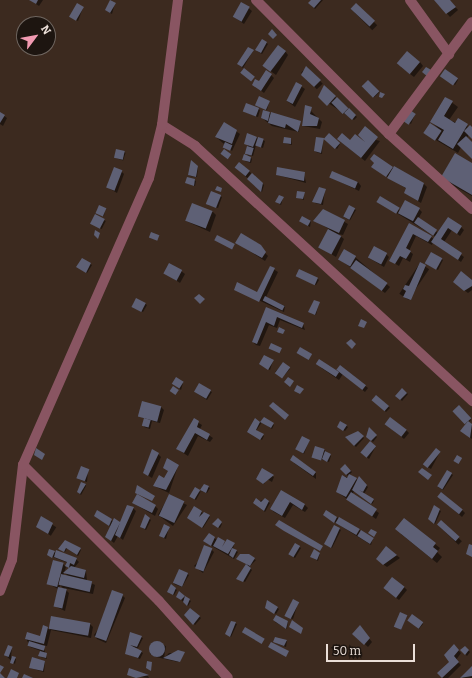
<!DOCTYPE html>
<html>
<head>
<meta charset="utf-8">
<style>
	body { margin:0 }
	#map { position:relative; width:472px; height:678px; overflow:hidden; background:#3c2a1f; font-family:Bitter,serif }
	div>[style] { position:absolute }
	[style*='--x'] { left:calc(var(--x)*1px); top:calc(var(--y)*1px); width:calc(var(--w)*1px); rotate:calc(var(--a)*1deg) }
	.shadow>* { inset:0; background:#0007; transform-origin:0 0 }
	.building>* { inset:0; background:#5e6075; transform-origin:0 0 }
	.round { border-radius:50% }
	.minor>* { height:10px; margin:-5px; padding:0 5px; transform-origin:5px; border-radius:5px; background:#895562 }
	span { translate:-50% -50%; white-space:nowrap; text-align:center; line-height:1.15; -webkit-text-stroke:3px #1d1510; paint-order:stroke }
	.north { position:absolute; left:16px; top:16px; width:40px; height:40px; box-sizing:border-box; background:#1d1510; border:1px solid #6f6660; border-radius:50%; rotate:58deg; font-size:11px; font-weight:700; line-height:16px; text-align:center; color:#ebdfd8 }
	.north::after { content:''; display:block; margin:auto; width:14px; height:18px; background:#f19ab1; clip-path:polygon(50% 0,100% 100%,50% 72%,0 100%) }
	.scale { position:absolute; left:326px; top:644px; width:89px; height:18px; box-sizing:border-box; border:2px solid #ebdfd8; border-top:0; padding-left:5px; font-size:12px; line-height:14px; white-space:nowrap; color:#ebdfd8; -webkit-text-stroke:3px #1d1510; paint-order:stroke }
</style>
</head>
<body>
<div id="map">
	<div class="shadow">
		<i style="clip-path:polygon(30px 0,43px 0,39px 6px)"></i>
		<i style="clip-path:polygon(312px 0,323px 0,315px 9px,309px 3px)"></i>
		<i style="clip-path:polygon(435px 0,449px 0,458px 10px,450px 17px)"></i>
		<i style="clip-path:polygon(115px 3px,112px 14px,107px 11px)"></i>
		<i style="clip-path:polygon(242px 3px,252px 11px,244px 24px,234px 17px)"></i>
		<i style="left:356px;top:4px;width:30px;height:7px;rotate:45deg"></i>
		<i style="clip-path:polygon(83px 8px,78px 21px,72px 18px)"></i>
		<i style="clip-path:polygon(262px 40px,268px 44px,262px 54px,257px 51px)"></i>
		<i style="clip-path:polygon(253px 51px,243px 68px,239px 65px)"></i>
		<i style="clip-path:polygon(285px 51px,288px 55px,276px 75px,265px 67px)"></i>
		<i style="clip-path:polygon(420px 62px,423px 66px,414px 77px,401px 67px)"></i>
		<i style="left:307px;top:67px;width:23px;height:8px;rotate:47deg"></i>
		<i style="clip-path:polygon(271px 75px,274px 78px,264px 93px,256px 87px)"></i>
		<i style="clip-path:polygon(443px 77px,457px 79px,458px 80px,455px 85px)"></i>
		<i style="left:368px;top:81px;width:16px;height:7px;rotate:47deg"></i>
		<i style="clip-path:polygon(296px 83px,305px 89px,295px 107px,287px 101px)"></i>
		<i style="clip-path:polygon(324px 87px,357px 117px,354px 120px,319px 97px)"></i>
		<i style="clip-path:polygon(446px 98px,458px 107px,449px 120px,472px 128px,472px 137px,469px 134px,467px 138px,472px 143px,472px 158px,461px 147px,458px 153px,424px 133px,438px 129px,443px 133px,432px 122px)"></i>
		<i style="clip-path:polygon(269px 102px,267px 110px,258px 106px)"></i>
		<i style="clip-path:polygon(247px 104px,260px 110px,258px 117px,245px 112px)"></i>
		<i style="clip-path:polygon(306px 106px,322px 122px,320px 129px,303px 126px)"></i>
		<i style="clip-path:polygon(264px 111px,300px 122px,299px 132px,272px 126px,262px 118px)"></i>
		<i style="clip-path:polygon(0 113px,7px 118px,3px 126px,0 124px)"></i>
		<i style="clip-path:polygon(415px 114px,411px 124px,407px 122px)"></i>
		<i style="clip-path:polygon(224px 123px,240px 134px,232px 151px,216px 137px)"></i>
		<i style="clip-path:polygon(329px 135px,340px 144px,337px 149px,326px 139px)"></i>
		<i style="clip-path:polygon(359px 135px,380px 141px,365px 161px,341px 142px,364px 141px)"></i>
		<i style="clip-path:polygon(256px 137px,265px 141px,263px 148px,256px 145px,253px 156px,248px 155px,252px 159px,251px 163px,245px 161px,250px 158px,246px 153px,248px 145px)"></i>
		<i style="clip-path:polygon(291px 139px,292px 145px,284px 143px)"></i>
		<i style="clip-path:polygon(323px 139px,322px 154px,316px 152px,315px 151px)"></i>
		<i style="left:117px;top:150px;width:9px;height:8px;rotate:18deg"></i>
		<i style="left:239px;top:163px;width:16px;height:6px;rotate:40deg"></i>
		<i style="clip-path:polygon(472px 164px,472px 196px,447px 182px)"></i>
		<i style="clip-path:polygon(198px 167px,197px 177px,190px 176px,189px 175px)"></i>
		<i style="clip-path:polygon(372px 167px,394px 167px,424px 184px,427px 187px,421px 203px,405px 193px,407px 189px)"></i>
		<i style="clip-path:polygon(121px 171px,124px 174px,117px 193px,107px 187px)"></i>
		<i style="clip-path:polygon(304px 173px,306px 183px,277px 175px)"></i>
		<i style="clip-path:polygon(252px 175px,264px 185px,262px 192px,248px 179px)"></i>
		<i style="clip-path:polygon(330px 177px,358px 182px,361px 186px,359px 191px)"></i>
		<i style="clip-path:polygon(188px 178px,196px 181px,195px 186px,186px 183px)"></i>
		<i style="clip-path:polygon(325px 189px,323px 205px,315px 203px)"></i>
		<i style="clip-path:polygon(211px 193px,222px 197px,218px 208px,208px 205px)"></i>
		<i style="clip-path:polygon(304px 193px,304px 200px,297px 197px)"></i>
		<i style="clip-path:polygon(283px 198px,281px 205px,278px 203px)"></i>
		<i style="clip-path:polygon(380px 203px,400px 210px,419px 209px,422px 212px,418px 219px,438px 233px,448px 218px,461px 227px,464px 230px,460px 236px,452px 230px,444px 242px,464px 257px,461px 262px,433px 242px,432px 245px,416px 236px,409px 251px,413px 254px,410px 262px,403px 258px,399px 266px,394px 263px,390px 260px,409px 225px,434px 239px,436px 237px)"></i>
		<i style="left:349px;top:206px;width:8px;height:12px;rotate:30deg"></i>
		<i style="clip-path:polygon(105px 209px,104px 216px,99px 214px)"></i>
		<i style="clip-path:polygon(323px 210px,348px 224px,343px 235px,338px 234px,344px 239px,336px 257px,321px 248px,329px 229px,315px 221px)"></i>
		<i style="clip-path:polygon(213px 212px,216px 215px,210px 232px,186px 221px)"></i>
		<i style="left:96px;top:216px;width:11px;height:9px;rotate:27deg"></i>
		<i style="clip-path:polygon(311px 221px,310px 227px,302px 222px)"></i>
		<i style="clip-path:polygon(240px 245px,265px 253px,268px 256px,265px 261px)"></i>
		<i style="clip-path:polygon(386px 254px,389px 257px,384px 267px,369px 258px)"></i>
		<i style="clip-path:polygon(432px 254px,443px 260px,438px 270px,428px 265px)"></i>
		<i style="clip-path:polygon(355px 257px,390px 287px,385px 293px,339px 259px)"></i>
		<i style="clip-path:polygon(82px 259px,92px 265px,87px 273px,79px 268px)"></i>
		<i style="left:420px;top:263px;width:11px;height:37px;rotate:34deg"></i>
		<i style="clip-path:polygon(270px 267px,278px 272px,266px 297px,285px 306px,284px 312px,235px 289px,258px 293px)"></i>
		<i style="clip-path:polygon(181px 271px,185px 274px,180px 283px,165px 273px)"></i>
		<i style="clip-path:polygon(298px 277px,317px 278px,319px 280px,316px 285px)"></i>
		<i style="clip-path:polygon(472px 281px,472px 290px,468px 293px,457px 285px)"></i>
		<i style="clip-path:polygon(137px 299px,147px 305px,143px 312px,134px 308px)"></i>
		<i style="clip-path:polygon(319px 303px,316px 315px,311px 313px,310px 312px)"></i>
		<i style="clip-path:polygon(267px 308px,303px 324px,305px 330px,280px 320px,277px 328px,269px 325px,260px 346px,256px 345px,253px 342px)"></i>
		<i style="clip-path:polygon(273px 361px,270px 370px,261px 365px)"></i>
		<i style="left:283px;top:363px;width:9px;height:12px;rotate:41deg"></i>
		<i style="clip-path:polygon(340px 366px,368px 388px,365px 392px,343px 374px,339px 380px,320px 367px,336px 372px)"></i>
		<i style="clip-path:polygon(183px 383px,181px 390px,175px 385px)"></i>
		<i style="clip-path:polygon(199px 385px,212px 392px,207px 400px,195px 392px)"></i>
		<i style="clip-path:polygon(402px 389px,408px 394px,402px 401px,397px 396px)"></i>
		<i style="clip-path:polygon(376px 396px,390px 408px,386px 412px,373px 400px)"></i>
		<i style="clip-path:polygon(459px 406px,471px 420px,468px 422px,472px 425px,472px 439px,462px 430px,467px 424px,454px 411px)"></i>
		<i style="clip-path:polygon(161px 407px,164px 410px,160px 423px,152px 421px,150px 429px,144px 427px,145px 419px,139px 415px)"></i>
		<i style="clip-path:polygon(264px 418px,274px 425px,272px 429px,262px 422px,256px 431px,264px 436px,262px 440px,250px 433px)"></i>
		<i style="clip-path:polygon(194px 420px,202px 425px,200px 429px,213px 438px,210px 442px,198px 436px,188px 456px,177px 449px)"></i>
		<i style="clip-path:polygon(341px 422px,348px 427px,345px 431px,340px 428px)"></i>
		<i style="clip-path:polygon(389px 427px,406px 430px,409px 433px,404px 439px)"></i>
		<i style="clip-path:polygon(369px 429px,377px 437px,373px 442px,367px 436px)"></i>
		<i style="clip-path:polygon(358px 432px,364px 438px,356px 447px,346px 438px)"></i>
		<i style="clip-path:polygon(309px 441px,304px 454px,297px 450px)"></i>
		<i style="clip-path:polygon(376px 446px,369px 459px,363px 454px)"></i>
		<i style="clip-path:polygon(324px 450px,331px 456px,329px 462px,312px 456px)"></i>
		<i style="clip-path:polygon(440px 452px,431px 469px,426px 466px)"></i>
		<i style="clip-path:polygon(158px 454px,161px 457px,152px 478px,144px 473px)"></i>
		<i style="clip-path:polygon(293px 457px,316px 473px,316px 479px,294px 463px)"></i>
		<i style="clip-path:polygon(178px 466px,169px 493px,154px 486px,164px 479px)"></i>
		<i style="clip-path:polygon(345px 466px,352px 472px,348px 476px,341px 469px)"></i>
		<i style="clip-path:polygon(88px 470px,87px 482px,81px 480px,79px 479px)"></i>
		<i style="clip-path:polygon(263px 470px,274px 477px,272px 482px,267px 479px,264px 484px,258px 480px)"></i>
		<i style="clip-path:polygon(447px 471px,453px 475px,443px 490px,438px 487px)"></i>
		<i style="clip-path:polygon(343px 476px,358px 480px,359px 478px,368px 487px,364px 494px,374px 501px,372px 504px,354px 491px,352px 495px,379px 513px,376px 519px,337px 492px)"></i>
		<i style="clip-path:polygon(85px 484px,86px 486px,81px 495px,78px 492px)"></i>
		<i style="clip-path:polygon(205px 485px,210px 488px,207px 493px,201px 491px,196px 500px,192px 498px,195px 488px,200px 492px)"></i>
		<i style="clip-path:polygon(281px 491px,305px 505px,308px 508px,305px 512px,293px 505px,285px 518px,274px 512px,271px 509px)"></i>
		<i style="clip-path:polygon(169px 496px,187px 505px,173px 526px,158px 515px)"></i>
		<i style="clip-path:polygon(265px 499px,270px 503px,265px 512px,255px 503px)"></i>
		<i style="clip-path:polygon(441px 499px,462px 510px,465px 513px,462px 517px)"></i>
		<i style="clip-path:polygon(133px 503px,155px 506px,158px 509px,155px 516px)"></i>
		<i style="clip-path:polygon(434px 507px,441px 511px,435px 524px,429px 519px)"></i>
		<i style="clip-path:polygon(133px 508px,136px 511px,123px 540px,118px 536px,114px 543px,109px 539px,111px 527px,96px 517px,121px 523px)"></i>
		<i style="clip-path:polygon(326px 511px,373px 538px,371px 545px,325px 516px)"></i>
		<i style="clip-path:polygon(201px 512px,210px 517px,203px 528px,189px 519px)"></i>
		<i style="clip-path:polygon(145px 515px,151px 520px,146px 530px,141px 527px)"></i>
		<i style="left:42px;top:518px;width:17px;height:10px;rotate:33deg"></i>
		<i style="clip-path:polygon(218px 520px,222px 524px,220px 528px,214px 525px)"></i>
		<i style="clip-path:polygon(404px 520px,440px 548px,437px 552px,442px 557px,437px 563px,401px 534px)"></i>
		<i style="left:441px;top:521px;width:29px;height:5px;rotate:44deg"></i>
		<i style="clip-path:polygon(334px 526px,341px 530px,332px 548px,327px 545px)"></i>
		<i style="clip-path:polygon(169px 527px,166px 539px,162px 537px)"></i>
		<i style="clip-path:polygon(209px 534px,224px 545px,227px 540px,234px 544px,233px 549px,238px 552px,234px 559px,205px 542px)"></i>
		<i style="clip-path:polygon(66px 541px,81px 550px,78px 556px,67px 548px,65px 552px,61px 550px)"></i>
		<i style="clip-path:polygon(295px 544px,301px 548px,295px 558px,290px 555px)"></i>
		<i style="clip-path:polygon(386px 547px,400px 558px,387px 567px,380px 562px)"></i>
		<i style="clip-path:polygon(211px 549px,214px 552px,203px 573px,194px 566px)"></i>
		<i style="clip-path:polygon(evenodd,54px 552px,76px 559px,79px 562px,74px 568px,86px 571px,87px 581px,95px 585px,93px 594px,64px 588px,69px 593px,65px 611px,54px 606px,58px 589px,47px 583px,63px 564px,66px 567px,63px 576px,69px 577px,65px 573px,69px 568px,68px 563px,48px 555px,54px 552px,60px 585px,65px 590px,59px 588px,60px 585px)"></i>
		<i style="clip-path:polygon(320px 553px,318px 561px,311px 557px)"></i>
		<i style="clip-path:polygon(241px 555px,256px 560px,249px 567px,252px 570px,245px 582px,237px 578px,247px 564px)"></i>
		<i style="clip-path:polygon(179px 570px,189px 575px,182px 587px,174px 584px)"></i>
		<i style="clip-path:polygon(171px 586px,177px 590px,174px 595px,169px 593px)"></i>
		<i style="clip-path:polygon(404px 587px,407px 590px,399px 600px,387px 591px)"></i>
		<i style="clip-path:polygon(180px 593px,191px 601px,188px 606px,179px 598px)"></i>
		<i style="clip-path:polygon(122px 595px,125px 598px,106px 643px,97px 639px,94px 635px)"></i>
		<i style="clip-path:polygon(268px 602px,279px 609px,276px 614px,266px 607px)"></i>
		<i style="clip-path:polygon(298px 603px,293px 619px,287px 617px,286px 616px)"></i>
		<i style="clip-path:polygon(190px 609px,201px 618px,195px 625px,185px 615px)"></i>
		<i style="clip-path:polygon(406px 616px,401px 630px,396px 627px)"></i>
		<i style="clip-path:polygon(52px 617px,90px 624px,93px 627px,91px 638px,51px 630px,47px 646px,43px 645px,47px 659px,41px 657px,41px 651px,30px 647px,26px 638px,41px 637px,44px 626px,50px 630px)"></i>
		<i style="clip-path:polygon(409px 620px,422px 622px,423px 624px,419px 629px)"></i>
		<i style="clip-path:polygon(288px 621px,287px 629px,275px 622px)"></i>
		<i style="clip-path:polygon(232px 622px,237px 624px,231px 637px,228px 635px)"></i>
		<i style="clip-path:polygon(360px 627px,372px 642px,368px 647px,357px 637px)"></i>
		<i style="clip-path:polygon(131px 633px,143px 638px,138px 648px,134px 648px,143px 653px,140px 659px,127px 654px)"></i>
		<i style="clip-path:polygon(276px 638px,287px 641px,286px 647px,276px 643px)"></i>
		<i style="clip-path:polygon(153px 642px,166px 646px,164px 658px,169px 653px,183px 653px,178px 662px,156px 657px,150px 654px)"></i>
		<i style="clip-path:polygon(454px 646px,461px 653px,456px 660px,461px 665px,448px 678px,443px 678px,438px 673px,450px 662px)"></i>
		<i style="clip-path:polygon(12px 647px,11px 657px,16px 659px,15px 664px,5px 655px)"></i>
		<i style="clip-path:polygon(465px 647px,470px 652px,467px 656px,461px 650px)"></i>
		<i style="clip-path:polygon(45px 661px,44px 672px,30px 668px)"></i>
		<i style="clip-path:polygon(472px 668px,472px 678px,462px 678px)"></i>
		<i style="clip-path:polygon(130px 670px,148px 676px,149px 678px,130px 676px)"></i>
	</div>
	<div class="building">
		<i style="clip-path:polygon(29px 0,38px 0,36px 4px)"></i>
		<i style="clip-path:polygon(110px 0,116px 3px,110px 13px,105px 10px)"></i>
		<i style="clip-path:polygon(311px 0,321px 0,314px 8px,308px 3px)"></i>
		<i style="clip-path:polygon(434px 0,450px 0,456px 7px,446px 14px)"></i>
		<i style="left:241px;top:2px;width:10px;height:17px;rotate:29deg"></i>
		<i style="left:77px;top:3px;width:8px;height:16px;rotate:30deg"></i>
		<i style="left:356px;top:3px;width:26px;height:8px;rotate:43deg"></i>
		<i style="clip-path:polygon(272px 29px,277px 35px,273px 39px,268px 34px)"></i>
		<i style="clip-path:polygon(262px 39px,267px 42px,261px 53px,255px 50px)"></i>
		<i style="left:278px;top:45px;width:10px;height:26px;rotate:37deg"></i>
		<i style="clip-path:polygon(248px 47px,254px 50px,242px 67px,237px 64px)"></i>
		<i style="left:407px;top:51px;width:17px;height:16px;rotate:40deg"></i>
		<i style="clip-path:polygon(306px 66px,321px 80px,314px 87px,301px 75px)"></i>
		<i style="clip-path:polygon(426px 67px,433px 71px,428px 77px,422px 72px)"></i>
		<i style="left:244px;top:68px;width:14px;height:6px;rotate:39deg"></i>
		<i style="left:445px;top:69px;width:16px;height:9px;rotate:35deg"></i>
		<i style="clip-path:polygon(266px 70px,272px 74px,261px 91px,252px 85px,255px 79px,259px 81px)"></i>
		<i style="left:368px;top:80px;width:16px;height:9px;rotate:45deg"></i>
		<i style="left:296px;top:82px;width:7px;height:21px;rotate:27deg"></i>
		<i style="clip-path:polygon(324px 85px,336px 96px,327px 106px,318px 97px)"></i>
		<i style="clip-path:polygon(380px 92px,385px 94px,382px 98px,379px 97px)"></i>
		<i style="left:259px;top:96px;width:12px;height:10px;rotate:24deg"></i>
		<i style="left:337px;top:97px;width:16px;height:8px;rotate:45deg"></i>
		<i style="clip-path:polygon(445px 97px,453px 101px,444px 116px,455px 123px,458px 118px,468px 124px,453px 149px,438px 140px,444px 130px,430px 122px)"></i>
		<i style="left:246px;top:103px;width:14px;height:9px;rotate:21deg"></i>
		<i style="clip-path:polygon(305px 105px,312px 107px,310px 114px,319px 118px,317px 126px,302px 126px)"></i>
		<i style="clip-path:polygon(349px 108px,356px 115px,352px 120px,344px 113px)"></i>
		<i style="clip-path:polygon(263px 110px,270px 112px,268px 121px,261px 118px)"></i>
		<i style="left:410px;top:110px;width:7px;height:13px;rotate:34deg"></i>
		<i style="clip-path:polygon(0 112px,5px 115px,0 123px)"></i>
		<i style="clip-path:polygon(271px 112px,301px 121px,298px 132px,286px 124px,285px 128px,268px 123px)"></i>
		<i style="clip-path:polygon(224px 122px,237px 130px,232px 144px,215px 137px)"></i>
		<i style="left:430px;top:123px;width:14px;height:12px;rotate:34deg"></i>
		<i style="clip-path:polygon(470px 125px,472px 127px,472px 139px,464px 131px)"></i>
		<i style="clip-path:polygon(365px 126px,378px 137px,361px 158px,337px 139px,342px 133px,350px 140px,355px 134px,365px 142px,358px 135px)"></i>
		<i style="clip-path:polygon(247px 133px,257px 137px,253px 147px,244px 144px)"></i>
		<i style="left:329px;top:133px;width:15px;height:8px;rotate:42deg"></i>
		<i style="clip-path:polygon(466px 136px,472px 142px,472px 159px,457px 144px)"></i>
		<i style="left:258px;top:137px;width:6px;height:9px;rotate:18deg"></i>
		<i style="clip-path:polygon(284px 137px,291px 138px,291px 144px,283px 143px)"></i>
		<i style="clip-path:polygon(316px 137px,324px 138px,321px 153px,314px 151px)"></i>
		<i style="left:225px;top:142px;width:8px;height:6px;rotate:23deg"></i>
		<i style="left:247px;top:146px;width:7px;height:8px;rotate:16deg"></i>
		<i style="left:116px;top:149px;width:9px;height:9px;rotate:13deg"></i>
		<i style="left:224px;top:149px;width:9px;height:6px;rotate:36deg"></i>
		<i style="clip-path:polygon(455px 153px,472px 163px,472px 195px,441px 177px)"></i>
		<i style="clip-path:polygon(244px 154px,251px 157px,250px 162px,242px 160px)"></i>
		<i style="clip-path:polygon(374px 154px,393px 167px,386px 177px,371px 167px,374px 163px,370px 159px)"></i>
		<i style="clip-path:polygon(191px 160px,198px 166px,196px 177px,188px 175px)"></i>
		<i style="left:239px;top:162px;width:14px;height:7px;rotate:39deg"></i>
		<i style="clip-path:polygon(394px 166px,424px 183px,418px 201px,404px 193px,406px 188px,387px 178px)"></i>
		<i style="left:114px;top:167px;width:9px;height:22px;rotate:21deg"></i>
		<i style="clip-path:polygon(277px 167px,305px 172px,304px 181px,276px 175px)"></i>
		<i style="left:332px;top:171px;width:28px;height:7px;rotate:23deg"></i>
		<i style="clip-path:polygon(252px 173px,263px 183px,261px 192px,247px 179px)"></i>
		<i style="clip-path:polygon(187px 177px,195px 179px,194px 186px,185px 183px)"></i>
		<i style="clip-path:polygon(217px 186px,222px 188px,221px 192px,215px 190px)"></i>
		<i style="clip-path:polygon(319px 187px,326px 189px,321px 204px,312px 202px)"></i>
		<i style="left:211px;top:191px;width:11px;height:14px;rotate:22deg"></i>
		<i style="clip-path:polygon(297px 191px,305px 192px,303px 199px,296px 198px)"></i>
		<i style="clip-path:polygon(279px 195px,284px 197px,280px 204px,275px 202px)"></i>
		<i style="left:380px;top:196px;width:23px;height:7px;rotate:31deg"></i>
		<i style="left:405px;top:200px;width:17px;height:15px;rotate:28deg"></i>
		<i style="left:192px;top:203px;width:22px;height:19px;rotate:21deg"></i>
		<i style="left:99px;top:205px;width:8px;height:9px;rotate:23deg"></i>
		<i style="left:349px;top:205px;width:7px;height:13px;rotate:27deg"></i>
		<i style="clip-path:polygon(323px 209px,345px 220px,339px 233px,313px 221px)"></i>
		<i style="left:95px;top:214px;width:11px;height:11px;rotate:27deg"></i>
		<i style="left:302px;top:216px;width:10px;height:6px;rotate:29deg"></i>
		<i style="left:418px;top:217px;width:23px;height:7px;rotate:34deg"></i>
		<i style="clip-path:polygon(448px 217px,462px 226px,457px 234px,448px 228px,441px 239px,462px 253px,458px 260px,431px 242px)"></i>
		<i style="clip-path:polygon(409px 223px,432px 236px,428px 242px,413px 234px,406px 248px,411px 251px,406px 259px,400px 256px,395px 264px,389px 261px)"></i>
		<i style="left:328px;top:229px;width:15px;height:21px;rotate:28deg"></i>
		<i style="clip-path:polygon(95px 230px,100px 233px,98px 239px,94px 235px)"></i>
		<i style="left:151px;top:232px;width:9px;height:6px;rotate:21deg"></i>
		<i style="clip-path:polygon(241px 233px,261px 245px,266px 252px,262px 258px,235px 243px)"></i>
		<i style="left:217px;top:235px;width:20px;height:6px;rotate:27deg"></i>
		<i style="left:374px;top:246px;width:15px;height:13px;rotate:28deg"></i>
		<i style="left:344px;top:249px;width:14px;height:12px;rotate:30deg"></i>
		<i style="left:431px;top:252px;width:13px;height:13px;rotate:29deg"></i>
		<i style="clip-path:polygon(82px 258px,91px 263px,86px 273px,76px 267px)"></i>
		<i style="left:356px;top:260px;width:39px;height:10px;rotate:36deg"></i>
		<i style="clip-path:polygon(420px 262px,426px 265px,411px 300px,403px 297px,406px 291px,403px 289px,405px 285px,409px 286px)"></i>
		<i style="left:169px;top:263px;width:15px;height:12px;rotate:28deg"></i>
		<i style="clip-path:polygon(270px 266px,275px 268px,259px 302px,234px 290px,237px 282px,257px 292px)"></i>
		<i style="left:299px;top:269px;width:21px;height:8px;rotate:25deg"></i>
		<i style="clip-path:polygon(461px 271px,472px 280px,472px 286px,464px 291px,453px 282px)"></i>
		<i style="clip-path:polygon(199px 294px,205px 299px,200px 304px,194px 298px)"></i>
		<i style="left:265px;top:296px;width:22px;height:5px;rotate:27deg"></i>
		<i style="left:136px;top:298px;width:11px;height:10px;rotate:27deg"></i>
		<i style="clip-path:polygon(314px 300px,320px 302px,315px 315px,308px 312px)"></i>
		<i style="clip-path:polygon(266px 307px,304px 323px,302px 328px,277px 317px,274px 326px,266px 322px,257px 344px,252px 342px)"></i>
		<i style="clip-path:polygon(361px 319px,367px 322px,364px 328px,358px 326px)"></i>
		<i style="clip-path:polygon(279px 327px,285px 330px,283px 334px,277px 332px)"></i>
		<i style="clip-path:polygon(351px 339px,356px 344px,352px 349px,346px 343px)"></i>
		<i style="left:271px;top:343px;width:12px;height:6px;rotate:24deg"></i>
		<i style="left:300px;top:347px;width:14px;height:7px;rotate:30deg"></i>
		<i style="clip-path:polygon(264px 355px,274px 360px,268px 370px,259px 364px)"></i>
		<i style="left:319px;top:359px;width:24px;height:6px;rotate:33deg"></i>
		<i style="left:283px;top:362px;width:9px;height:14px;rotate:36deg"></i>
		<i style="left:340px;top:365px;width:33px;height:6px;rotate:38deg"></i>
		<i style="left:176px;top:377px;width:9px;height:8px;rotate:32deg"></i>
		<i style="clip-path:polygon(288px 377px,294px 381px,290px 387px,284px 382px)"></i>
		<i style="left:199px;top:383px;width:14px;height:10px;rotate:30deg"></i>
		<i style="clip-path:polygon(297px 385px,304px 389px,300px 394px,294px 391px)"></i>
		<i style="left:173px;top:386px;width:7px;height:6px;rotate:34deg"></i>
		<i style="clip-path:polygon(402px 388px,407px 393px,400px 400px,395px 396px)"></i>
		<i style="left:376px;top:395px;width:17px;height:7px;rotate:40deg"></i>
		<i style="left:142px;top:401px;width:20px;height:16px;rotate:15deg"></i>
		<i style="clip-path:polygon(273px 402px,289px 415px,285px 420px,269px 406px)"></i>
		<i style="left:459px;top:405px;width:18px;height:9px;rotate:47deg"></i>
		<i style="clip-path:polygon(264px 417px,274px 423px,271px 428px,260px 422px)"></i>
		<i style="left:390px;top:417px;width:21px;height:9px;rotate:37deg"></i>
		<i style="left:144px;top:418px;width:7px;height:8px;rotate:16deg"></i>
		<i style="clip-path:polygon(194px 418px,199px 421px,197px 427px,210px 434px,207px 440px,195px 433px,184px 453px,176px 449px)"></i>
		<i style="clip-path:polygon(255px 418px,260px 422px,256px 430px,264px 434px,260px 440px,247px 432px)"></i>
		<i style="clip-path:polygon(340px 421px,347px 425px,343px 431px,337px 427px)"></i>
		<i style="clip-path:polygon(468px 421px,472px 424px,470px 438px,460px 431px)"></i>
		<i style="clip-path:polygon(369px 427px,377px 435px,371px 441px,366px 437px)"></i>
		<i style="clip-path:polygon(358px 431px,364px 436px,354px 446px,345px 437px)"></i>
		<i style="left:302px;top:436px;width:9px;height:15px;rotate:27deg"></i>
		<i style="left:370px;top:441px;width:8px;height:15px;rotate:40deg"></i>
		<i style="left:315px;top:446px;width:10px;height:12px;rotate:17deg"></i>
		<i style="clip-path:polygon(36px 448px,45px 454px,42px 460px,34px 455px)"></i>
		<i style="left:436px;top:448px;width:6px;height:21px;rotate:39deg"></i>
		<i style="clip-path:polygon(152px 449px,159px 453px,148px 476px,143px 473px)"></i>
		<i style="clip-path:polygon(325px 451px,331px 454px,327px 462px,322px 459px)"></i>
		<i style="clip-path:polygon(293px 455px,316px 472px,313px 476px,290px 460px)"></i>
		<i style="left:457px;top:455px;width:6px;height:7px;rotate:31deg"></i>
		<i style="clip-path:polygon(167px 458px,179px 465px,166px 490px,153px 486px,159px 475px,164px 478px,168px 471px,163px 468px)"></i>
		<i style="clip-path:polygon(345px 464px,351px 471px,346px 475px,340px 469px)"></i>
		<i style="left:81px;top:466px;width:9px;height:13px;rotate:21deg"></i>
		<i style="clip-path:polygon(262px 468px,274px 475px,263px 484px,256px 479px)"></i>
		<i style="clip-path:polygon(422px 468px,432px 475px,428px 480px,418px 472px)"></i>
		<i style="left:447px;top:470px;width:6px;height:19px;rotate:31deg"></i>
		<i style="clip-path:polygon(349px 474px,357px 478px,346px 497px,336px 492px,342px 475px,347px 478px)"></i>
		<i style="clip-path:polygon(359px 476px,367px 485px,363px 492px,359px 490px,374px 499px,371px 504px,352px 490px)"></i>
		<i style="clip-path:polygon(81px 482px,86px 484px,80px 494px,77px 492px)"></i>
		<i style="clip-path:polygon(204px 484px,209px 486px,206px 493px,200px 490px)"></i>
		<i style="clip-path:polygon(137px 485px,155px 496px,152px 501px,135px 493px)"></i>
		<i style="left:195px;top:487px;width:6px;height:11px;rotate:31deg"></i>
		<i style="clip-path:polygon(281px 490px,305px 504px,302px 510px,290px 502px,282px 516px,270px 509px)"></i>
		<i style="left:351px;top:492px;width:31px;height:9px;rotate:33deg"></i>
		<i style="left:441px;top:492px;width:28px;height:6px;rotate:39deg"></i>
		<i style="clip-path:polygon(137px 494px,156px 505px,152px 513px,132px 503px)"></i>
		<i style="left:169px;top:494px;width:17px;height:24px;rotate:25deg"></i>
		<i style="clip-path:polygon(256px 498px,261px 502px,265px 498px,269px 501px,264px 511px,253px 503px)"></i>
		<i style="clip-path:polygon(127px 505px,134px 507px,120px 538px,115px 535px,120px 523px,111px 541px,105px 537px,114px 518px,120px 522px)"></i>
		<i style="clip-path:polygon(434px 505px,440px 509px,434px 524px,428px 519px)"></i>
		<i style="clip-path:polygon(194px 506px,202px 511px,199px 517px,204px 512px,210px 515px,202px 528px,187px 518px)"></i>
		<i style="clip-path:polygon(97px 510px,112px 519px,109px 526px,94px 516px)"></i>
		<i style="clip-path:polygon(326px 510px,337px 517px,334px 523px,323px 515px)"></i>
		<i style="clip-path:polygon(145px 514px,150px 518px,145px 529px,140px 527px)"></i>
		<i style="clip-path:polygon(41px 516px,53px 523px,48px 534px,36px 527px)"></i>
		<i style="left:339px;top:517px;width:24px;height:7px;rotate:30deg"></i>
		<i style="clip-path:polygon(218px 518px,222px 522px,218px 528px,212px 524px)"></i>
		<i style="clip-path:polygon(404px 518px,436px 543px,433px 547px,438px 551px,432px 559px,395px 529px)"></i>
		<i style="clip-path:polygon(279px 520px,323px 546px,320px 551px,284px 531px,275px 525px)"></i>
		<i style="left:441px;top:520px;width:25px;height:6px;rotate:42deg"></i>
		<i style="clip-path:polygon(164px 524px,170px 527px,164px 538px,159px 536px)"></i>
		<i style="clip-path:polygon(334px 525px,340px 528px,331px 548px,324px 544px)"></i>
		<i style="clip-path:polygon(371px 529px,377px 532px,374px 537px,368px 533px)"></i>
		<i style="left:361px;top:530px;width:15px;height:7px;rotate:32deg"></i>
		<i style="clip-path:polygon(209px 533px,215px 537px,211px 546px,203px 541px)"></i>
		<i style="clip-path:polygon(218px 537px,225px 541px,222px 547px,227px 539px,235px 543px,228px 554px,213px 546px)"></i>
		<i style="clip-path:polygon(65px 540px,81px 548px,77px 555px,66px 548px,64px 552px,58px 549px)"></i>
		<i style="left:295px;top:543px;width:6px;height:13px;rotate:31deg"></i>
		<i style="clip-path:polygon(469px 544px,472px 545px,472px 557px,466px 554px)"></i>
		<i style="left:204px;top:545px;width:9px;height:25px;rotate:21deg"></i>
		<i style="clip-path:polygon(386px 546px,397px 555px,383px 565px,376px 559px)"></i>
		<i style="clip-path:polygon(232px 548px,237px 550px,233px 558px,229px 555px)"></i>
		<i style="clip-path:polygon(49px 549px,55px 551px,52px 558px,47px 555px)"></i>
		<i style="clip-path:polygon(314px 549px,320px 553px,317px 560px,310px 557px)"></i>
		<i style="clip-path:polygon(56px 550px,77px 558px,74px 565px,70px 563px,69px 568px,65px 566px,67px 562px,54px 557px)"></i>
		<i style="clip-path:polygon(240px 554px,249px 554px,255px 558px,250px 566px,236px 559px)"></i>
		<i style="left:53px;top:560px;width:11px;height:25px;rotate:15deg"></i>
		<i style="clip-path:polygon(246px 564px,251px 568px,243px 582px,236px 579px)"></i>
		<i style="clip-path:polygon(71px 566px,86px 570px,84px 578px,63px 573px)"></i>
		<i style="left:179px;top:569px;width:10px;height:15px;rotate:24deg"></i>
		<i style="left:61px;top:574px;width:32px;height:11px;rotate:13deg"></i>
		<i style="left:392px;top:577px;width:16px;height:14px;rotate:38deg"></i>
		<i style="clip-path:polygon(171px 584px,176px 588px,173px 595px,167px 592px)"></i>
		<i style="left:58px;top:587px;width:9px;height:20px;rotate:13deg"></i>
		<i style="left:112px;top:590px;width:12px;height:50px;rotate:20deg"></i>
		<i style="clip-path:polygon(179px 591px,185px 596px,181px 600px,176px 597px)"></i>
		<i style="clip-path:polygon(185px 596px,190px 599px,187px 606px,183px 602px)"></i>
		<i style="left:293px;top:599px;width:7px;height:19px;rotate:27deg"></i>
		<i style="clip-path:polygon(267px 600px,278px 607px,274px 614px,265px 608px)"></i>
		<i style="clip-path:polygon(190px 608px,200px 616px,193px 625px,184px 615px)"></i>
		<i style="left:400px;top:612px;width:8px;height:16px;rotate:23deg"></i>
		<i style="left:412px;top:614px;width:14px;height:8px;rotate:36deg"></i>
		<i style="clip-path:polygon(276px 615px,288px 621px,286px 629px,273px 620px)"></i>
		<i style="left:51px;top:616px;width:40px;height:13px;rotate:10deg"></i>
		<i style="clip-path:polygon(292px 620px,303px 628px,301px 634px,289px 627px)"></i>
		<i style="clip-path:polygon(231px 621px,236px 622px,230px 637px,225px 634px)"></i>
		<i style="clip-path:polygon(43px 625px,48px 627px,44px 644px,25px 639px,27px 632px,40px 636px)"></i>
		<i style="clip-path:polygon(360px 625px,370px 638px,364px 645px,352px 634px)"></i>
		<i style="left:245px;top:627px;width:23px;height:6px;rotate:31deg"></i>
		<i style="clip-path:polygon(130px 632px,142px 636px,137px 647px,130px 645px,142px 651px,138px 658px,125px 654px)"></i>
		<i style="clip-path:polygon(275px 637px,287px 640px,284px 646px,273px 642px)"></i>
		<i style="left:29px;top:641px;width:17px;height:5px;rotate:17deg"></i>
		<i class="round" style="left:149px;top:641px;width:16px;height:16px"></i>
		<i style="clip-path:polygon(271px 642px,289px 651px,286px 657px,268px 647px)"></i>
		<i style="clip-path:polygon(454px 644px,459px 650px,454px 656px,459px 662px,442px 678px,437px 673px,449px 662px,444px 655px)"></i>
		<i style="left:8px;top:645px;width:5px;height:11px;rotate:22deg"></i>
		<i style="clip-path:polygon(465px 646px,469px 650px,465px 655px,460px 650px)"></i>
		<i style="clip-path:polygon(178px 650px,185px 652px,180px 662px,163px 658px)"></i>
		<i style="clip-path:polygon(40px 651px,47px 653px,46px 658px,38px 656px)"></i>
		<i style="clip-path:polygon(12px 656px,16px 657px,13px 664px,10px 663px)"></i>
		<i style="clip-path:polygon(32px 657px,45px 661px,43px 671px,29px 668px)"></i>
		<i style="clip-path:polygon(147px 661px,152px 662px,151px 671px,146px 668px)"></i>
		<i style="clip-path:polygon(0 665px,4px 667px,0 673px,5px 678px,0 678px)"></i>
		<i style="clip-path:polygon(472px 666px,472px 676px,460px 678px)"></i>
		<i style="clip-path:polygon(129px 668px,149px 675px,136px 678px,127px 675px)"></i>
		<i style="clip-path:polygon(11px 669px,19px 673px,17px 678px,7px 678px)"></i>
		<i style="clip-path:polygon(24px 674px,33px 678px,22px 678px)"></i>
	</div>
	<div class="minor">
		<i style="--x:256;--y:0;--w:189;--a:45.2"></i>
		<i style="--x:389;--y:134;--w:112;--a:42.1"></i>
		<i style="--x:410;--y:0;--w:67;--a:54.2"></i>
		<i style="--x:162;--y:125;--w:39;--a:32"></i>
		<i style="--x:195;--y:146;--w:377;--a:42.6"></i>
		<i style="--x:389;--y:134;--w:139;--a:-53.5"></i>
		<i style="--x:23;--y:465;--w:192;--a:45"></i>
		<i style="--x:159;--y:601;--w:103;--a:48.1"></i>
		<i style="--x:0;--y:591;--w:33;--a:-69"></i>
		<i style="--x:12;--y:560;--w:96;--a:-83.4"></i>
		<i style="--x:23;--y:465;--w:313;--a:-66.3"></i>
		<i style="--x:149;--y:178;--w:55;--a:-76.2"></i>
		<i style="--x:162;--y:125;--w:126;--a:-82.7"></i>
	</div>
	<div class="north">N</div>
	<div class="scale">50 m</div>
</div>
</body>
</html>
